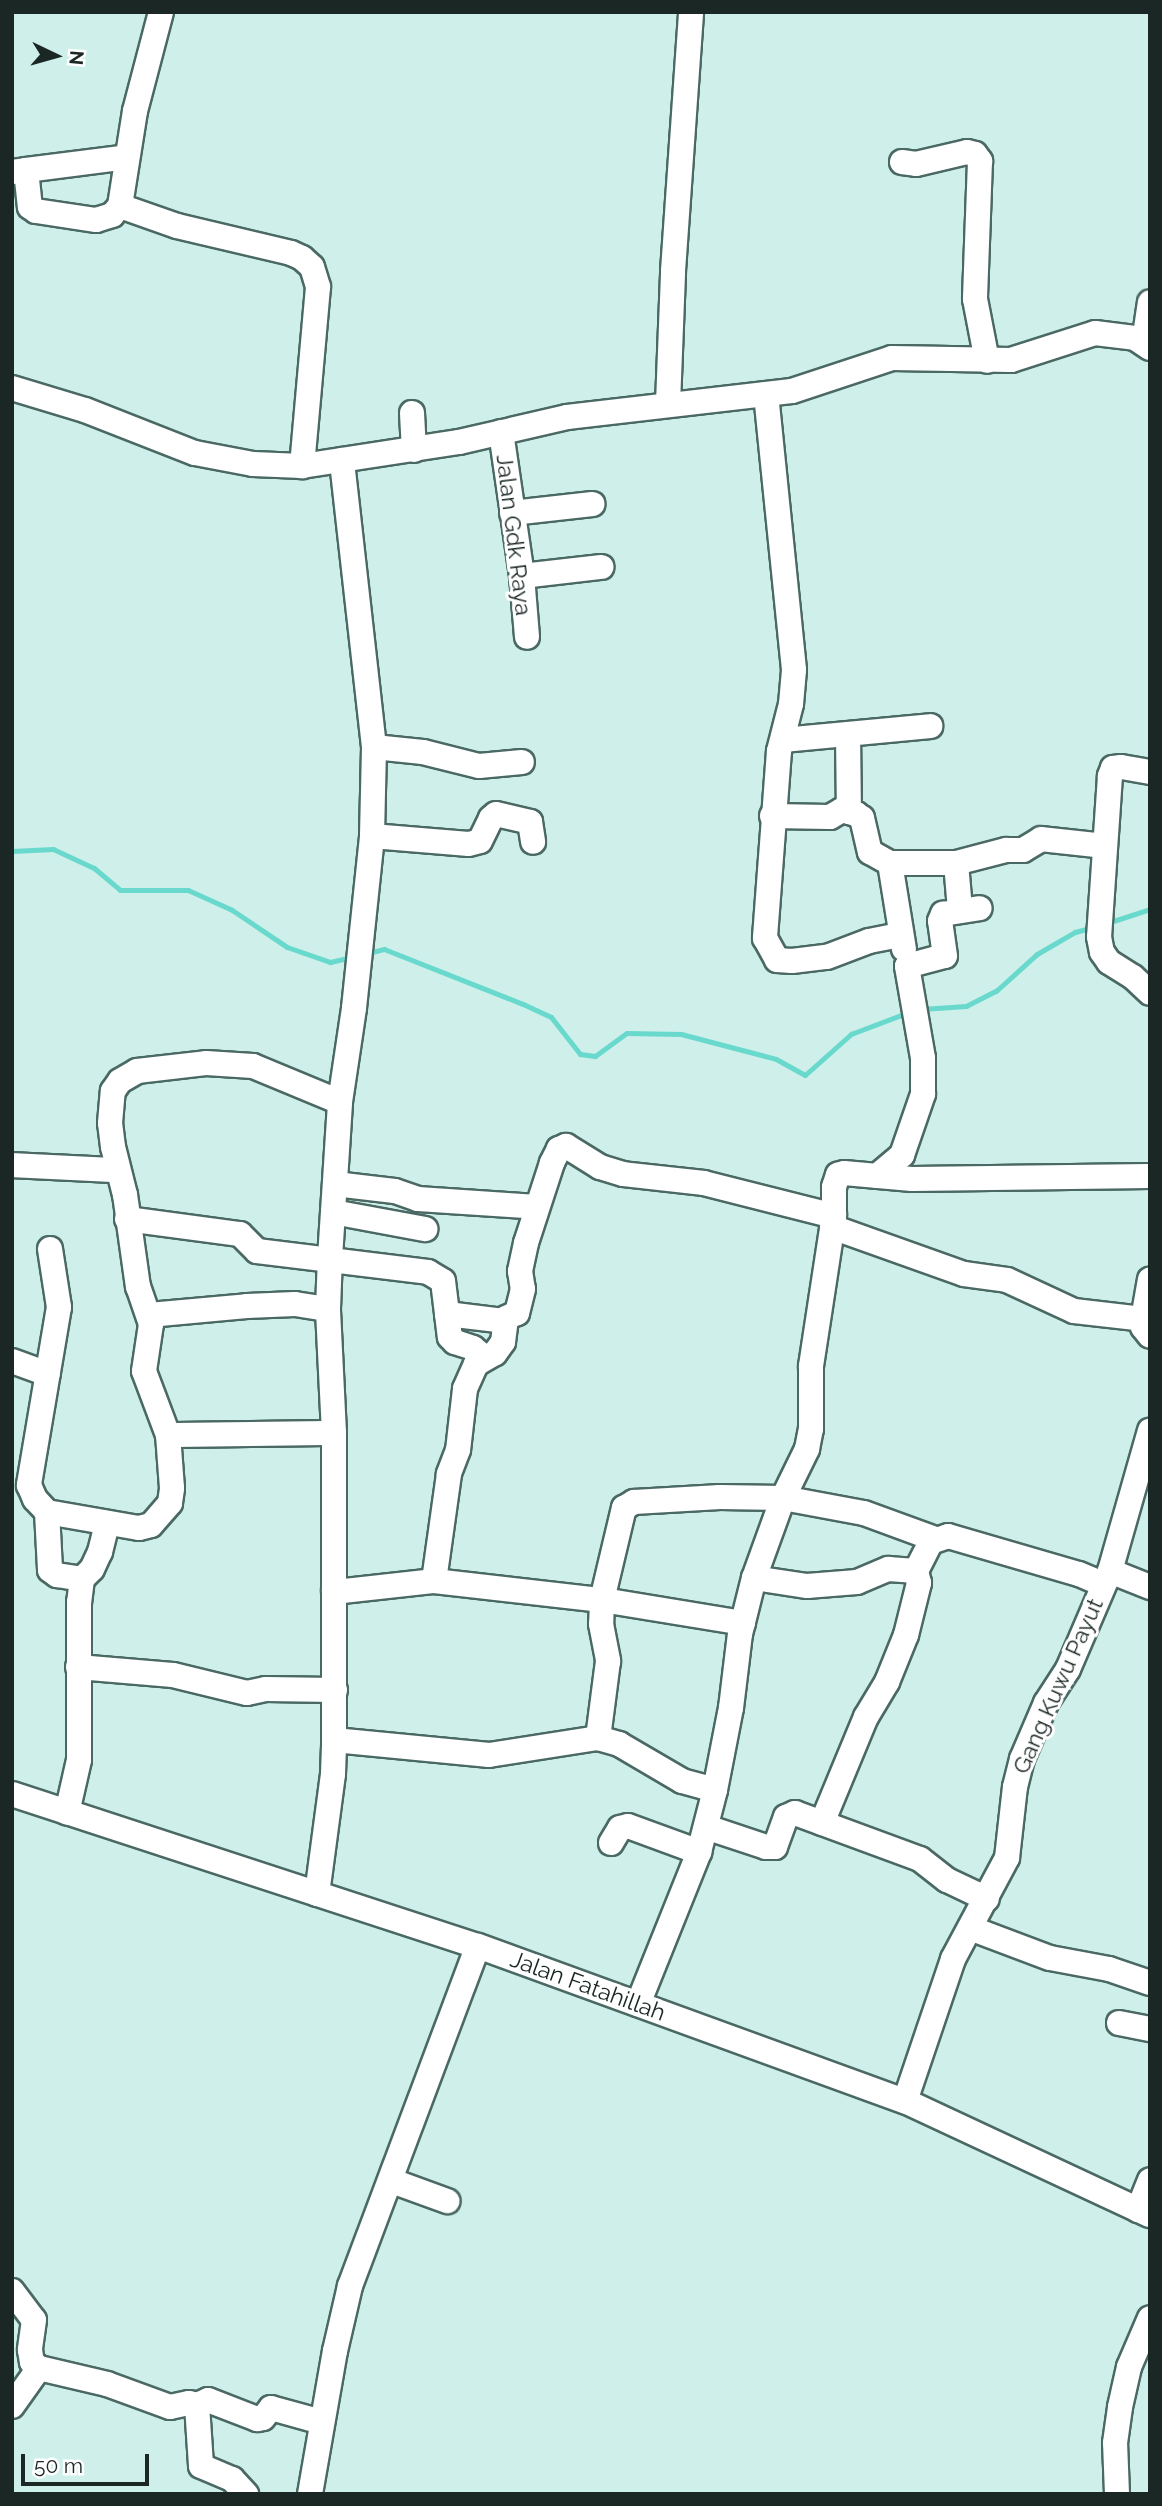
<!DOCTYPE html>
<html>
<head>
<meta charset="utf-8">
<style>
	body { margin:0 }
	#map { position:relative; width:1162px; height:2506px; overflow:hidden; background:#ceefea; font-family:Raleway,sans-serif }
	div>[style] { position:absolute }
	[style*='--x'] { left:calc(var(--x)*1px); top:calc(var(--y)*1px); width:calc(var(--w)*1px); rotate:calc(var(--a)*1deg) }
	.stream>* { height:5px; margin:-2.5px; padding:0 2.5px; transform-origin:2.5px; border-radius:2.5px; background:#68d9cc }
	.roads { filter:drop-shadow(2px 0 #4b6964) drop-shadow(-2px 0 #4b6964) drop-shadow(0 2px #4b6964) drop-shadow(0 -2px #4b6964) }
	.minor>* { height:24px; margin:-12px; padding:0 12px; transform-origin:12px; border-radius:12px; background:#fff }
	span { translate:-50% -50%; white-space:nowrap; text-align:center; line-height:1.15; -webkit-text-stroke:6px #fff; paint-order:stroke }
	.street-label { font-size:23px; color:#1b2725 }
	.frame { position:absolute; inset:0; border:14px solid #1b2725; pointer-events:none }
	.north { position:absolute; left:21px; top:21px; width:70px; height:70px; -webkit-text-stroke:5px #fff; paint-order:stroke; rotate:95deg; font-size:19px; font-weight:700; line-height:28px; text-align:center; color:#1b2725 }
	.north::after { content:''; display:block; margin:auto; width:24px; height:32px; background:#1b2725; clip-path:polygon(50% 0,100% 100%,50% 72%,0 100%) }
	.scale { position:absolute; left:21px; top:2454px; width:128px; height:32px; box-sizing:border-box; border:4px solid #1b2725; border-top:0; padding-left:9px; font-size:21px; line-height:24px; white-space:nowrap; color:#1b2725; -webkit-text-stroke:5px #fff; paint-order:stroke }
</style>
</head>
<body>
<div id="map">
	<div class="stream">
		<i style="--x:12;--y:851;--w:41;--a:-2.8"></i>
		<i style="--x:53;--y:849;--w:45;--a:24.9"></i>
		<i style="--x:94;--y:868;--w:34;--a:40"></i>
		<i style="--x:120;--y:890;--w:68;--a:0"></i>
		<i style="--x:188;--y:890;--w:48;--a:24.4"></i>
		<i style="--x:232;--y:910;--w:66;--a:33.9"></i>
		<i style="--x:287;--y:947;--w:46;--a:19.2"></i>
		<i style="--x:330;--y:962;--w:23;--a:-13"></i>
		<i style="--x:1107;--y:923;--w:45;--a:-18"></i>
		<i style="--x:365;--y:954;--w:20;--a:-15"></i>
		<i style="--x:384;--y:949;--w:149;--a:21.6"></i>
		<i style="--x:523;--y:1004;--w:31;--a:25"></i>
		<i style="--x:551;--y:1017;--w:47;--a:51.9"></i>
		<i style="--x:580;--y:1054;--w:15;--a:8"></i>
		<i style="--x:595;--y:1056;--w:39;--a:-36"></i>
		<i style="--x:627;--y:1033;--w:54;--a:1.1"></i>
		<i style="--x:681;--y:1034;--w:98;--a:14.7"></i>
		<i style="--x:776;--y:1059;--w:33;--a:29"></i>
		<i style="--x:805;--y:1075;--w:62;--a:-41.7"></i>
		<i style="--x:851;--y:1034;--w:62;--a:-20.8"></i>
		<i style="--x:922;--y:1009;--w:44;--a:-3.9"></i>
		<i style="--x:966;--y:1006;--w:34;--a:-27"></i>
		<i style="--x:996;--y:991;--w:55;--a:-42.1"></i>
		<i style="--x:1037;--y:954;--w:44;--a:-30.1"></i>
		<i style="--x:1075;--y:932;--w:20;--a:-15"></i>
	</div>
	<div class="roads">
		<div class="minor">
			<i style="--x:161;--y:12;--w:102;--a:104.7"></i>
			<i style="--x:135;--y:111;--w:96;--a:99"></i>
			<i style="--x:120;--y:206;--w:60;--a:19.3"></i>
			<i style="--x:177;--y:226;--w:117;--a:13.3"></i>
			<i style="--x:291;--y:253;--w:12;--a:24"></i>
			<i style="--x:302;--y:258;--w:13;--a:42"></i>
			<i style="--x:312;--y:267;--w:21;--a:73"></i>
			<i style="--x:318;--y:287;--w:180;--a:95.1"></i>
			<i style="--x:902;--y:162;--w:14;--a:8"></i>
			<i style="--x:916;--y:164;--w:52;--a:-13.2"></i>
			<i style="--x:967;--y:152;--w:8;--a:14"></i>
			<i style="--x:975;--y:154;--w:9;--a:54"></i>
			<i style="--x:980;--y:161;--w:138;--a:92.1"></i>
			<i style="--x:975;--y:299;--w:63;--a:79"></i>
			<i style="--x:26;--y:170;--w:102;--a:-7.3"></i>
			<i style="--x:12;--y:172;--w:14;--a:-8"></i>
			<i style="--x:26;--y:170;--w:37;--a:84"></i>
			<i style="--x:30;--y:207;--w:7;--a:34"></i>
			<i style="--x:36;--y:211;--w:61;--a:8.5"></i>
			<i style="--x:96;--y:220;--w:17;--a:-17"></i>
			<i style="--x:112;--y:215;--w:12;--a:-48"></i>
			<i style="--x:1144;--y:342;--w:40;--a:-81.5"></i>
			<i style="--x:12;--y:388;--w:76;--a:16.8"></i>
			<i style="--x:85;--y:410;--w:118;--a:21.4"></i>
			<i style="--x:195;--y:453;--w:59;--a:10.7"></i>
			<i style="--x:253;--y:464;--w:49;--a:2.3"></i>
			<i style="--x:302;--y:466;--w:159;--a:-8.7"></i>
			<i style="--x:459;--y:442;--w:111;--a:-13"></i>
			<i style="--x:567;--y:417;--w:226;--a:-6.6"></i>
			<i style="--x:792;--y:391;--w:105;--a:-18.3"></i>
			<i style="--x:892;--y:358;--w:119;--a:1"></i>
			<i style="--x:1011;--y:360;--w:88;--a:-17.8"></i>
			<i style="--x:1095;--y:333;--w:40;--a:7.1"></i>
			<i style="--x:1135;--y:338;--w:18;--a:34"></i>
			<i style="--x:766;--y:394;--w:277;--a:84.2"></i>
			<i style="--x:794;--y:670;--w:34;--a:95"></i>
			<i style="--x:791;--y:704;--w:49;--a:104.3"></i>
			<i style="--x:779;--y:751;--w:188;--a:94.3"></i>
			<i style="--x:765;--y:938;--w:25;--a:61"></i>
			<i style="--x:777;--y:960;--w:15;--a:4"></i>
			<i style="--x:792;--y:961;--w:35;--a:-7"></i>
			<i style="--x:827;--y:957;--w:45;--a:-20.9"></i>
			<i style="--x:869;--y:941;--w:32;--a:-11"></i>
			<i style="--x:668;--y:404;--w:133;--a:-87.8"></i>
			<i style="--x:673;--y:271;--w:260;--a:-86"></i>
			<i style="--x:412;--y:413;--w:37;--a:87"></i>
			<i style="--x:501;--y:432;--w:146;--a:81.7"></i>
			<i style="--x:522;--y:576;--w:61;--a:85.3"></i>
			<i style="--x:512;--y:513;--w:81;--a:-6.4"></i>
			<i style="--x:522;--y:576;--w:80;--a:-6.5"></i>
			<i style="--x:848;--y:734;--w:78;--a:89.3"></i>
			<i style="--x:783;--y:740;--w:148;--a:-5.4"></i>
			<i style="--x:374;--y:747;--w:49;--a:5.8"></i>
			<i style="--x:423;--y:752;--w:58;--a:14"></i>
			<i style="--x:479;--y:766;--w:43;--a:-5.3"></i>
			<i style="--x:1150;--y:772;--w:29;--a:-170"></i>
			<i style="--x:1121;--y:767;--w:8;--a:173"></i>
			<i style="--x:1113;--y:768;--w:9;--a:111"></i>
			<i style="--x:1110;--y:776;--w:161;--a:93.9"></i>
			<i style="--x:1099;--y:937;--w:15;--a:79"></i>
			<i style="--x:1102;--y:952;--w:12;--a:55"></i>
			<i style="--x:1109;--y:962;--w:28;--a:32"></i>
			<i style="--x:1133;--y:977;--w:23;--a:43"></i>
			<i style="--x:772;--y:816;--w:58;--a:1"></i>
			<i style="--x:830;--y:817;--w:14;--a:-30"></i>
			<i style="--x:842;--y:810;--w:15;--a:16"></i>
			<i style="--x:856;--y:814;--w:7;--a:34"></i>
			<i style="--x:862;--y:818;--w:35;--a:77"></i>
			<i style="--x:870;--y:852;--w:23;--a:29"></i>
			<i style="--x:890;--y:863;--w:66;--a:0"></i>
			<i style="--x:956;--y:863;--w:52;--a:-14.6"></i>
			<i style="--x:1006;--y:850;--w:17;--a:0"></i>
			<i style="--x:1023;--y:850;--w:21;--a:-31"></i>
			<i style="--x:1041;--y:839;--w:64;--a:6.2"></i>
			<i style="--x:372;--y:836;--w:97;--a:4.7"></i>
			<i style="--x:469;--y:844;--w:11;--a:-15"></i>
			<i style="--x:480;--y:841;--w:25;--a:-64"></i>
			<i style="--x:491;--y:818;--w:6;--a:-39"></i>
			<i style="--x:496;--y:814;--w:35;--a:13"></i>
			<i style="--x:530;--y:822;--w:20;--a:81"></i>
			<i style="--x:890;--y:863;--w:87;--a:80.8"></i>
			<i style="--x:956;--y:863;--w:47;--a:85.1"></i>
			<i style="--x:12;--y:1165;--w:104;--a:2.8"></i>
			<i style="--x:877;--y:1176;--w:33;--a:-40"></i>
			<i style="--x:902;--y:1155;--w:65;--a:-71"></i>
			<i style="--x:923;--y:1094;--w:36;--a:-90"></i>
			<i style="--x:923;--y:1058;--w:93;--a:-99.9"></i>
			<i style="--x:907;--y:966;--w:39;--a:-15"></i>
			<i style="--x:945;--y:956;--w:35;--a:-98"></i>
			<i style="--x:940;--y:921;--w:8;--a:-67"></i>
			<i style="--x:943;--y:914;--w:37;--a:-9"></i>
			<i style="--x:335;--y:1184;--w:60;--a:6.7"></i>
			<i style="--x:395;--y:1191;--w:24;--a:19"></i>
			<i style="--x:418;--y:1199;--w:119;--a:3.8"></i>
			<i style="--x:333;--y:1212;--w:94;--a:10.5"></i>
			<i style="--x:834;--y:1216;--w:29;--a:-90"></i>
			<i style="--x:834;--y:1187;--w:13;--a:-72"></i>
			<i style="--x:838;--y:1175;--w:6;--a:-18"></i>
			<i style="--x:844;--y:1173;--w:68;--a:5"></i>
			<i style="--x:912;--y:1179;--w:238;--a:-0.7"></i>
			<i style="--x:127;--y:1219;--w:114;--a:7.6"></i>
			<i style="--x:240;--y:1234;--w:24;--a:45"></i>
			<i style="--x:257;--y:1251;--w:172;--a:7"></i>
			<i style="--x:428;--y:1272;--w:17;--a:31"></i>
			<i style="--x:443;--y:1281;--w:33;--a:83"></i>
			<i style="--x:447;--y:1314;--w:57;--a:7"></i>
			<i style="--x:832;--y:1227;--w:140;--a:19.6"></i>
			<i style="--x:964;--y:1274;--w:43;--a:7.9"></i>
			<i style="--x:1007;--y:1280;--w:74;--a:24.8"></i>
			<i style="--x:1074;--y:1311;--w:69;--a:6.6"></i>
			<i style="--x:1143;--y:1319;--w:8;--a:90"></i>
			<i style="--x:1143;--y:1327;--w:11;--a:52"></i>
			<i style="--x:50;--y:1249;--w:59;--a:81.2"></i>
			<i style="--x:59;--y:1307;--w:181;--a:99.6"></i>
			<i style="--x:29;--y:1485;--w:15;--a:67"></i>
			<i style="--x:35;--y:1499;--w:18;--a:47"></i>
			<i style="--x:47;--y:1512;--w:58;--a:87"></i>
			<i style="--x:50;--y:1570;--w:9;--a:36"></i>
			<i style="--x:57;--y:1575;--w:25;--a:9"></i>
			<i style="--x:82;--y:1579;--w:23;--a:97"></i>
			<i style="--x:79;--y:1602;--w:158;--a:90"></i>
			<i style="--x:79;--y:1760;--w:54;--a:102.8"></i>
			<i style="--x:447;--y:1314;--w:23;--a:83"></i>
			<i style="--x:450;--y:1337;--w:7;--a:45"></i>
			<i style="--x:455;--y:1342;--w:19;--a:18"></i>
			<i style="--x:473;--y:1348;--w:14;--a:39"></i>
			<i style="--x:149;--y:1315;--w:98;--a:-5.2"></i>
			<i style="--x:247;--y:1306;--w:48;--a:-2.4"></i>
			<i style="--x:295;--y:1304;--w:33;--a:9"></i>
			<i style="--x:1143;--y:1319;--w:40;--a:-80"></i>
			<i style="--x:12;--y:1361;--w:38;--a:20"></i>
			<i style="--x:168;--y:1435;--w:68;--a:-110.6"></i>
			<i style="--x:144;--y:1371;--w:48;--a:-81.5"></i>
			<i style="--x:151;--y:1324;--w:39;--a:-109"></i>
			<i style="--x:138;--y:1287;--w:93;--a:-98"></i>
			<i style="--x:125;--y:1195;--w:49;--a:-104"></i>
			<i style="--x:113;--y:1147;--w:24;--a:-97"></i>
			<i style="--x:110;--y:1123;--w:32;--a:-85"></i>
			<i style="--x:113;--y:1091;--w:12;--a:-55"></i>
			<i style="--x:120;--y:1081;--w:20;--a:-30"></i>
			<i style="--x:137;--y:1071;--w:69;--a:-6.6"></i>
			<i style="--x:206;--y:1063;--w:47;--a:3.7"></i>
			<i style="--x:253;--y:1066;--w:94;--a:22.5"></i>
			<i style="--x:47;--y:1512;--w:93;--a:9.9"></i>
			<i style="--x:139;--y:1528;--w:12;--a:-14"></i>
			<i style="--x:151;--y:1525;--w:29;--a:-49"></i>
			<i style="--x:170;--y:1503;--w:15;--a:-82"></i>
			<i style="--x:172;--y:1488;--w:53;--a:-94.3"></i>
			<i style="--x:168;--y:1435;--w:166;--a:-0.7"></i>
			<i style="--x:1110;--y:1571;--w:43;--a:21.8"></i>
			<i style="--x:754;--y:1578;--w:54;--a:8.6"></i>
			<i style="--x:807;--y:1586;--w:50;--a:-4.6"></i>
			<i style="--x:857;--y:1582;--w:34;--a:-23"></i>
			<i style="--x:888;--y:1569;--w:28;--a:4"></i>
			<i style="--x:916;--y:1571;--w:33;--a:-63"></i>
			<i style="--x:931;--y:1542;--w:18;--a:-19"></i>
			<i style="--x:948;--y:1536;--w:136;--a:16.2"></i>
			<i style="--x:1079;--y:1574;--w:26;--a:23"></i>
			<i style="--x:82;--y:1579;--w:14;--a:-45"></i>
			<i style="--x:92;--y:1569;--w:19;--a:-65"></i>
			<i style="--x:100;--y:1552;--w:30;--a:-76"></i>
			<i style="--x:334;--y:1592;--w:101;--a:-6.3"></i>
			<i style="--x:743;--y:1623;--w:143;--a:-170.7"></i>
			<i style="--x:602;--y:1600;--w:95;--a:-76.6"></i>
			<i style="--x:624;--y:1508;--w:12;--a:-31"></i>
			<i style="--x:634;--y:1502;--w:86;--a:-3.3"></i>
			<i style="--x:720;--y:1497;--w:63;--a:0.9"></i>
			<i style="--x:783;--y:1498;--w:82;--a:10.5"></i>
			<i style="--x:864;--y:1513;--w:76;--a:20.1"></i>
			<i style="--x:78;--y:1667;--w:95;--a:4.8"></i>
			<i style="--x:173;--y:1675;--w:76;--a:13.7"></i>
			<i style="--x:247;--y:1693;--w:19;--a:-12"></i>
			<i style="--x:266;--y:1689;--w:69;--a:0.8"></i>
			<i style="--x:334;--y:1740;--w:156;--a:5.5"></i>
			<i style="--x:489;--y:1755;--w:110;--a:-8.9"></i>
			<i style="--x:12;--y:1794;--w:490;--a:18.1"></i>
			<i style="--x:478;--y:1946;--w:454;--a:20"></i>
			<i style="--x:905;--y:2101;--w:270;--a:25"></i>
			<i style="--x:822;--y:1823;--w:115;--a:-67.5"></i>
			<i style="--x:866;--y:1717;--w:41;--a:-59"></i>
			<i style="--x:887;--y:1682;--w:51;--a:-68"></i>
			<i style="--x:906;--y:1635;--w:54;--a:-76"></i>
			<i style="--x:919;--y:1583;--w:12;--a:-104"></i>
			<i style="--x:706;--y:1827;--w:63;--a:18.4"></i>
			<i style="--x:766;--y:1847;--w:9;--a:0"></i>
			<i style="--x:775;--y:1847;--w:32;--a:-70"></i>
			<i style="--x:786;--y:1817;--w:10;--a:-24"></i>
			<i style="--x:795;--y:1813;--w:133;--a:20.2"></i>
			<i style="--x:920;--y:1859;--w:34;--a:38"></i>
			<i style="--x:947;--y:1880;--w:44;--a:25.4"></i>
			<i style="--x:611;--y:1843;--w:17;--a:-59"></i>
			<i style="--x:620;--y:1828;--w:8;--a:-14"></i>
			<i style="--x:628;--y:1826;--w:76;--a:20.1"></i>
			<i style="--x:317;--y:1894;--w:121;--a:-82.4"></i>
			<i style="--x:333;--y:1774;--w:34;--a:-88"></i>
			<i style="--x:334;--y:1740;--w:307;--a:-90"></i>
			<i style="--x:334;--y:1433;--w:124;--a:-92.8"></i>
			<i style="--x:328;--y:1309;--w:51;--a:-87.8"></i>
			<i style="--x:330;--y:1258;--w:156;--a:-86.3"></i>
			<i style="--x:340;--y:1102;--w:95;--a:-81.5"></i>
			<i style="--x:354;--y:1008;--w:173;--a:-84"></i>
			<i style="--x:372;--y:836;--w:89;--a:-88.7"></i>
			<i style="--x:374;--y:747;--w:289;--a:-96.4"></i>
			<i style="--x:970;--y:1928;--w:85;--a:20.6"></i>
			<i style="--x:1050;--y:1958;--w:60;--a:10.6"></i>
			<i style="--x:1109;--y:1969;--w:43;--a:18.9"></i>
			<i style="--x:638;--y:2004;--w:164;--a:-68.1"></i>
			<i style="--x:699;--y:1852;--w:64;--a:-75.5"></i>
			<i style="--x:715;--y:1790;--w:84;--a:-79"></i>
			<i style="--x:731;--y:1708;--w:75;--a:-83.1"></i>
			<i style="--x:740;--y:1634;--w:58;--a:-76"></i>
			<i style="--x:754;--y:1578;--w:85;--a:-70.1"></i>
			<i style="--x:783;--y:1498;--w:55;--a:-63.9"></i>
			<i style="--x:807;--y:1449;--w:20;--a:-79"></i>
			<i style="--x:811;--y:1429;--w:63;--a:-90"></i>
			<i style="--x:811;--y:1366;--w:152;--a:-81.3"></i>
			<i style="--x:834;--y:1216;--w:134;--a:-165.8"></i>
			<i style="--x:704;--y:1183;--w:81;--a:-173.7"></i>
			<i style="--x:623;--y:1174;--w:24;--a:-163"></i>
			<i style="--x:600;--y:1167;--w:40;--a:-148"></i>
			<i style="--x:566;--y:1146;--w:8;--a:157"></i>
			<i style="--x:559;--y:1149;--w:16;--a:117"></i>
			<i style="--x:552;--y:1163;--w:84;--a:108"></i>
			<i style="--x:526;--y:1243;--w:29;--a:102"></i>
			<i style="--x:520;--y:1271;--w:18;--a:81"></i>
			<i style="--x:523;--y:1289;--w:25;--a:104"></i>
			<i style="--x:517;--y:1313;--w:12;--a:156"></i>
			<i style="--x:506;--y:1318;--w:24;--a:97"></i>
			<i style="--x:503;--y:1342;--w:14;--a:126"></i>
			<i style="--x:495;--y:1353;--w:22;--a:150"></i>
			<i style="--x:476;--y:1364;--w:27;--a:114"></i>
			<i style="--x:465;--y:1389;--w:61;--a:96.5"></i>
			<i style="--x:458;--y:1450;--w:26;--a:111"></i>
			<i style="--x:449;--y:1474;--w:108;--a:98"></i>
			<i style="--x:434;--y:1581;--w:169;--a:6.5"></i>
			<i style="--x:602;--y:1600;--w:24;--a:92"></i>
			<i style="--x:601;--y:1624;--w:38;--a:79"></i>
			<i style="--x:608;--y:1661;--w:78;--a:97.4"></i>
			<i style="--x:598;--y:1738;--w:22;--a:16"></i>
			<i style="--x:619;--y:1744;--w:73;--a:30.4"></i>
			<i style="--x:682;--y:1781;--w:34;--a:15"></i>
			<i style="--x:1119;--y:2023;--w:32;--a:11"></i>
			<i style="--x:905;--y:2101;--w:150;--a:-71.3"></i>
			<i style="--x:953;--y:1959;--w:115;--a:-61.9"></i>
			<i style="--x:1007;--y:1858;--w:71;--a:-83.6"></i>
			<i style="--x:1015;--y:1787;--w:29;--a:-76"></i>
			<i style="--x:1022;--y:1759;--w:61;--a:-66.8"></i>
			<i style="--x:1046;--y:1703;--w:40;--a:-57.1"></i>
			<i style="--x:1068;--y:1669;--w:107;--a:-66.8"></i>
			<i style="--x:1110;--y:1571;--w:146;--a:-74.1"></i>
			<i style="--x:392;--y:2181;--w:59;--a:20"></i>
			<i style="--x:1138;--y:2210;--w:32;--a:-68"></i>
			<i style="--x:12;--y:2291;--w:36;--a:53"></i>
			<i style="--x:34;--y:2320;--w:30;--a:98"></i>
			<i style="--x:30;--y:2350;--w:12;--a:81"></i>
			<i style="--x:32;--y:2362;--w:9;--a:41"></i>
			<i style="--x:39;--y:2368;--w:70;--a:13.2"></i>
			<i style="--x:107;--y:2384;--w:67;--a:20.1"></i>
			<i style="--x:170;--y:2407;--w:19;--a:-12"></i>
			<i style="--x:189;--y:2403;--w:8;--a:14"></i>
			<i style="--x:197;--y:2405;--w:12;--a:-24"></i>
			<i style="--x:208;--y:2400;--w:53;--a:21.2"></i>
			<i style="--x:257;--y:2419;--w:6;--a:-9"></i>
			<i style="--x:263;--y:2418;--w:13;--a:-51"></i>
			<i style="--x:271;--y:2408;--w:53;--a:15.4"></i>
			<i style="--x:197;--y:2405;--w:61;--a:86.2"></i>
			<i style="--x:201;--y:2466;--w:34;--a:23"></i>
			<i style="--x:232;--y:2479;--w:21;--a:47"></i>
			<i style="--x:12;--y:2406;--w:47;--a:-54.6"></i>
			<i style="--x:310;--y:2494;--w:145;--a:-80.1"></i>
			<i style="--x:335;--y:2351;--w:67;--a:-77"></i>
			<i style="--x:350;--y:2286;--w:363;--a:-69.4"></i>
			<i style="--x:1117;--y:2494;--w:51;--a:-92.2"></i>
			<i style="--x:1115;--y:2443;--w:36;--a:-82"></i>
			<i style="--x:1120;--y:2407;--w:41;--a:-77.3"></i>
			<i style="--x:1129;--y:2367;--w:53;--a:-66.8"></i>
		</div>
	</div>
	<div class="street-label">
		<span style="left:514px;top:535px;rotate:83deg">Jalan Gdk Raya</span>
		<span style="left:1058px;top:1686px;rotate:-66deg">Gang Kuwu Payut</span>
		<span style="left:588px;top:1986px;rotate:20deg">Jalan Fatahillah</span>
	</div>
	<div class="frame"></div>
	<div class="north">N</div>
	<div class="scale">50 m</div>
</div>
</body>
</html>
